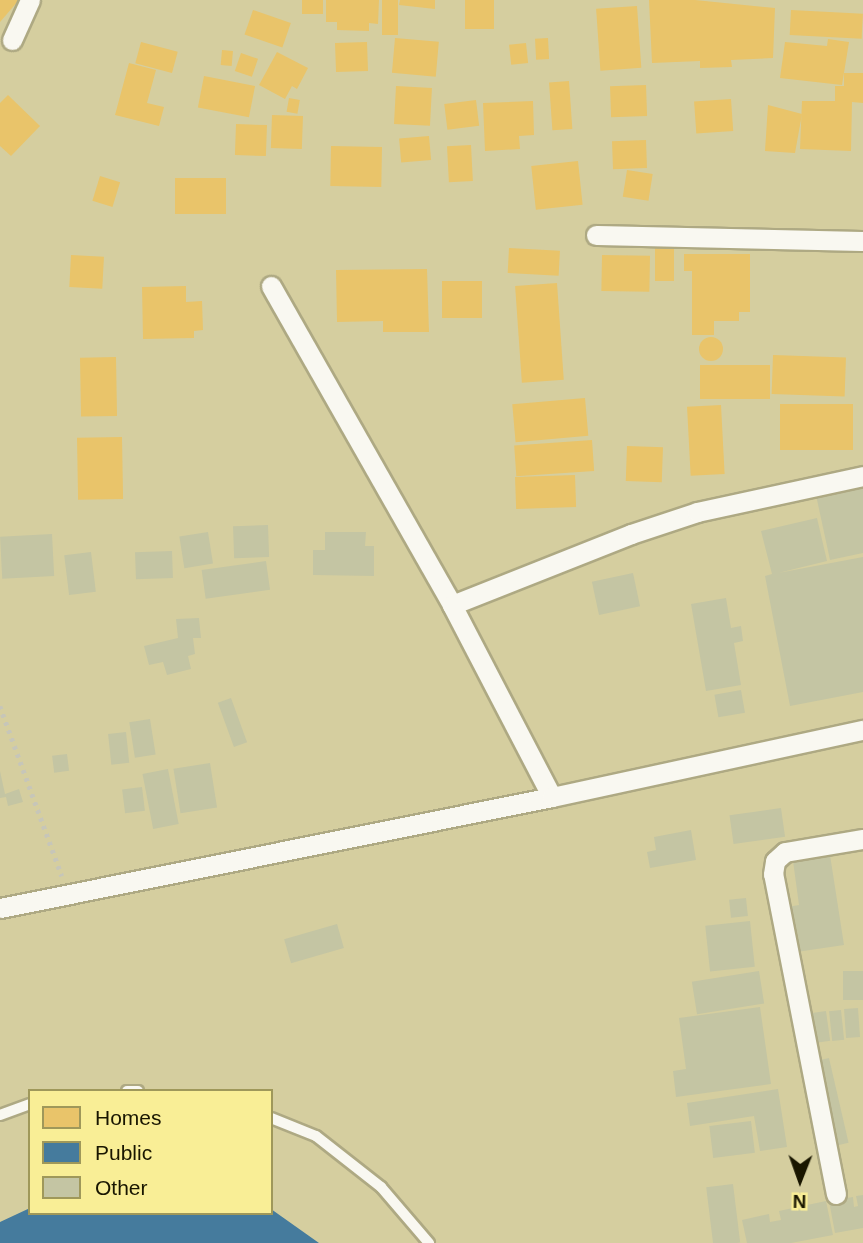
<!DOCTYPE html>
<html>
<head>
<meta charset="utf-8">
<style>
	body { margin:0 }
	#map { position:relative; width:863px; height:1243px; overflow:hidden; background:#d5ce9f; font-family:Arial,sans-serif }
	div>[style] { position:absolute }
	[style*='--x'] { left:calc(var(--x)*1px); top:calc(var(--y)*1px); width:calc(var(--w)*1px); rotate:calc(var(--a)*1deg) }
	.homes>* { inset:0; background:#e9c46a; transform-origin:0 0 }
	.round { border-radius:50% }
	.public>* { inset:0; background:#457b9d }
	.building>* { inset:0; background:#c4c5a3; transform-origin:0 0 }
	.path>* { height:4.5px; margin-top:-2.25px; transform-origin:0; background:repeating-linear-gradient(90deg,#c7c6b8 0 3.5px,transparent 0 8.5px) }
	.roads { filter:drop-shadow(2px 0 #aea983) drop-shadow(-2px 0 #aea983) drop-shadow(0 2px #aea983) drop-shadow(0 -2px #aea983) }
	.lane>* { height:10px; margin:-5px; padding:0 5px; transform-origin:5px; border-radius:5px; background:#f9f8f1 }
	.street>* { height:19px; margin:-9.5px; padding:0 9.5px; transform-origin:9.5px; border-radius:9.5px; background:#f9f8f1 }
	span { translate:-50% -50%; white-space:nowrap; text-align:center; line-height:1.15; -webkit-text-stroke:7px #f9ee96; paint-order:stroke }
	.legend { position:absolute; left:28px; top:1089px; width:245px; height:126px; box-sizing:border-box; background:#f9ee96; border:2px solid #9f985a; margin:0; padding:9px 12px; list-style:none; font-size:21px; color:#191600 }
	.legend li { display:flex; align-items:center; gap:14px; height:35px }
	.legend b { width:35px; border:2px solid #9f985a }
	.north { position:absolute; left:765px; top:1145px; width:70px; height:70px; -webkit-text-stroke:5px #f9ee96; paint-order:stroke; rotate:181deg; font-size:19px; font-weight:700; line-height:28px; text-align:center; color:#191600 }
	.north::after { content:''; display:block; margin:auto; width:24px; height:32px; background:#191600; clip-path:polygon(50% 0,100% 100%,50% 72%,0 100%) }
</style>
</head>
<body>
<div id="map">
	<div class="homes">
		<i style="clip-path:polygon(0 0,19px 0,0 22px)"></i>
		<i style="left:302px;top:0;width:21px;height:14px"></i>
		<i style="clip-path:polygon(326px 0,379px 0,378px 24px,369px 23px,369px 31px,337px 30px,337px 22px,326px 22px)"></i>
		<i style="left:382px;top:0;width:16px;height:35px"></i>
		<i style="clip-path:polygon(400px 0,435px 0,435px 9px,399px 5px)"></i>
		<i style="left:465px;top:0;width:29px;height:29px"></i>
		<i style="clip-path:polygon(649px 0,695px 0,775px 8px,773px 58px,731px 60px,732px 67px,700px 68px,700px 61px,652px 63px)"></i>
		<i style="left:637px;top:6px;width:62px;height:41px;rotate:86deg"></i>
		<i style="left:253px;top:10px;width:40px;height:26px;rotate:19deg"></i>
		<i style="left:791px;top:10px;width:72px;height:25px;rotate:3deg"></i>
		<i style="left:395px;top:38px;width:44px;height:35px;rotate:5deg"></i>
		<i style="left:548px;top:38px;width:21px;height:13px;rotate:87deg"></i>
		<i style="clip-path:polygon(828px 39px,849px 42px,842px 85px,780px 78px,785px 42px,827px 46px)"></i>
		<i style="left:141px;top:42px;width:38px;height:22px;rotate:15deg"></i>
		<i style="left:367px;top:42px;width:29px;height:32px;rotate:88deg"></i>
		<i style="left:526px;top:43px;width:20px;height:17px;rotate:84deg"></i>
		<i style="left:222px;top:50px;width:11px;height:15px;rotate:5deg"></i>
		<i style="clip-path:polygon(277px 52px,308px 68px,297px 89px,292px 86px,285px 99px,259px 85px)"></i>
		<i style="left:241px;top:53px;width:18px;height:19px;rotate:19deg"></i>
		<i style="clip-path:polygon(129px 63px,156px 70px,147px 103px,164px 107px,159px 126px,115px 115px)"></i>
		<i style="clip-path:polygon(844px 73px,863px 73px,863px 103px,852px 102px,851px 151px,800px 149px,802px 101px,835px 101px,835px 86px,844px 86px)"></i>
		<i style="left:204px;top:76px;width:52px;height:32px;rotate:11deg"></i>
		<i style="left:569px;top:81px;width:48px;height:20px;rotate:86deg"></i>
		<i style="left:646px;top:85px;width:31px;height:36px;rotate:88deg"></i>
		<i style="left:396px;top:86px;width:36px;height:38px;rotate:3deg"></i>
		<i style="clip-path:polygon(8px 95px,40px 126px,11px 156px,0 146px,0 103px)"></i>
		<i style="left:289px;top:98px;width:11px;height:14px;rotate:10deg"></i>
		<i style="left:731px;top:99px;width:32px;height:37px;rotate:86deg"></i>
		<i style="left:476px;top:100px;width:26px;height:32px;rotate:83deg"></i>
		<i style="clip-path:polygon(533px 101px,534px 135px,519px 136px,520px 149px,485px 151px,483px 103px)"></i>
		<i style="clip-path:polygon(768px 105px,802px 114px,795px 153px,765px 151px)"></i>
		<i style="left:272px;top:115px;width:31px;height:33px;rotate:2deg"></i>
		<i style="left:236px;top:124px;width:31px;height:31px;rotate:2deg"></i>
		<i style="left:429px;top:136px;width:24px;height:30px;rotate:85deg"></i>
		<i style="left:646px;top:140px;width:28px;height:34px;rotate:88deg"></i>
		<i style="left:471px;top:145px;width:36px;height:24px;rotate:87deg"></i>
		<i style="left:331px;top:146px;width:51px;height:40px;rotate:1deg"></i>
		<i style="left:578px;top:161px;width:44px;height:47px;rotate:84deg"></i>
		<i style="left:627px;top:170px;width:26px;height:27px;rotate:9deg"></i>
		<i style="left:100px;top:176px;width:21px;height:26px;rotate:17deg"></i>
		<i style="left:175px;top:178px;width:51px;height:36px"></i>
		<i style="left:655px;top:246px;width:19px;height:35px"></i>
		<i style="left:509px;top:248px;width:51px;height:25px;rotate:3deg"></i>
		<i style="clip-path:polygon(684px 254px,750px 254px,750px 312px,739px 312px,739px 321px,714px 321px,714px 335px,692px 335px,692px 271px,684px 271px)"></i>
		<i style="left:71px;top:255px;width:33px;height:32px;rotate:3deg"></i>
		<i style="left:602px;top:255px;width:48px;height:36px;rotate:1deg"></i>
		<i style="clip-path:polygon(427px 269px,429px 332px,383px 332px,383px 321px,337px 322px,336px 270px)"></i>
		<i style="left:442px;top:281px;width:40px;height:37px"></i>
		<i style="left:557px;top:283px;width:97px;height:42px;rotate:86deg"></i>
		<i style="clip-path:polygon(186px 286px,186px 302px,202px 301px,203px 330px,194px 331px,194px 338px,143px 339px,142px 287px)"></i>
		<i class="round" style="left:699px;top:337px;width:24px;height:24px"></i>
		<i style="left:773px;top:355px;width:73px;height:39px;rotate:2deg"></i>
		<i style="left:116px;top:357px;width:59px;height:36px;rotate:89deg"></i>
		<i style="left:770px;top:365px;width:34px;height:70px;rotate:90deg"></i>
		<i style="left:585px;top:398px;width:38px;height:73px;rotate:85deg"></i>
		<i style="left:853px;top:404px;width:46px;height:73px;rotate:90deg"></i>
		<i style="left:721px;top:405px;width:69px;height:34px;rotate:87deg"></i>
		<i style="left:122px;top:437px;width:62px;height:45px;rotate:89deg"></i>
		<i style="left:592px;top:440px;width:31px;height:78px;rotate:86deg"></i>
		<i style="left:627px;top:446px;width:36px;height:35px;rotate:2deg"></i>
		<i style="left:575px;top:475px;width:32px;height:60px;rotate:88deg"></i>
	</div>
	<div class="public">
		<i style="clip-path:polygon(30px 1208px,30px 1213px,271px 1213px,271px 1209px,319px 1243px,0 1243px,0 1222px)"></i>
	</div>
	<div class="building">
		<i style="clip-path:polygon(863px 485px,863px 553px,830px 560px,816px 495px)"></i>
		<i style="clip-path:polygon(817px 518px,827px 561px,778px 573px,863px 557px,863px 692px,790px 706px,765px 576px,772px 574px,761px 531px)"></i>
		<i style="left:268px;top:525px;width:32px;height:35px;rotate:88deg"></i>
		<i style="left:208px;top:532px;width:32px;height:29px;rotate:81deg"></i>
		<i style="clip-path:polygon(325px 532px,366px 532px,365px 546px,374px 546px,374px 576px,313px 575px,313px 550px,325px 550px)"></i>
		<i style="left:52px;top:534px;width:42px;height:52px;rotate:87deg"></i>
		<i style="left:172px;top:551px;width:27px;height:37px;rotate:88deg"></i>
		<i style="left:91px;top:552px;width:40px;height:27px;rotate:83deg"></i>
		<i style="left:266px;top:561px;width:29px;height:65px;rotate:82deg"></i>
		<i style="left:633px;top:573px;width:34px;height:42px;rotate:78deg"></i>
		<i style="clip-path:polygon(726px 598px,731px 628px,741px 626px,743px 641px,734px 643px,741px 685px,706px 691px,691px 604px)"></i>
		<i style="clip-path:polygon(199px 618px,201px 638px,193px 638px,195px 654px,188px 656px,191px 669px,167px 675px,163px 662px,149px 665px,144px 646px,178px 638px,176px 619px)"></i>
		<i style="left:741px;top:690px;width:23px;height:27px;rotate:80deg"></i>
		<i style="left:231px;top:698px;width:47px;height:14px;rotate:70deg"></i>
		<i style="left:150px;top:719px;width:36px;height:21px;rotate:81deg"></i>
		<i style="left:126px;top:732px;width:31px;height:18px;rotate:84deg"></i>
		<i style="left:67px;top:754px;width:17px;height:15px;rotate:83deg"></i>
		<i style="left:210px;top:763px;width:45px;height:37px;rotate:81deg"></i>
		<i style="left:168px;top:769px;width:56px;height:26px;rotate:79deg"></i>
		<i style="clip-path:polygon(0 771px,5px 794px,19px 789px,23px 802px,8px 806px,6px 797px,0 798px)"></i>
		<i style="left:142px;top:787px;width:24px;height:20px;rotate:83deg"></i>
		<i style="left:781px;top:808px;width:29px;height:52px;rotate:82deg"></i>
		<i style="clip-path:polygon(691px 830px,696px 860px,650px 868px,647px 852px,656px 850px,654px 837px)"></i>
		<i style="clip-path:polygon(830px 855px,844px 945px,783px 954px,776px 909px,799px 905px,793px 861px)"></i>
		<i style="left:746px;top:898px;width:18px;height:17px;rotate:84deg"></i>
		<i style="left:750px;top:921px;width:46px;height:45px;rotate:84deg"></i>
		<i style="left:337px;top:924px;width:25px;height:55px;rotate:74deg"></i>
		<i style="left:759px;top:971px;width:33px;height:68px;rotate:81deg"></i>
		<i style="left:843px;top:971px;width:20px;height:29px"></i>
		<i style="clip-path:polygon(760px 1007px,771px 1084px,676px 1097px,673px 1071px,686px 1069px,679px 1018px)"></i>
		<i style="left:858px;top:1008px;width:29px;height:14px;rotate:86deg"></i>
		<i style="left:841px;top:1010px;width:30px;height:12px;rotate:84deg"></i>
		<i style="left:826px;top:1011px;width:30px;height:14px;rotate:82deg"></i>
		<i style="left:829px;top:1058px;width:87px;height:25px;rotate:77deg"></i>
		<i style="clip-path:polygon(778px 1089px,787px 1147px,760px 1151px,754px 1116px,690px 1126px,687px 1103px)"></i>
		<i style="left:751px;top:1121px;width:32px;height:42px;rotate:83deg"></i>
		<i style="left:733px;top:1184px;width:59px;height:27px;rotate:83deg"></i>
		<i style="clip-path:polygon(863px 1195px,863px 1228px,835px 1233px,829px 1201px,853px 1197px,854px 1207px,858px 1206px,856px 1196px)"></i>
		<i style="clip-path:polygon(826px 1201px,833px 1235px,791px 1243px,747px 1243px,742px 1220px,769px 1214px,770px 1222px,781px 1220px,779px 1211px)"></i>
	</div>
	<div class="path">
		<i style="--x:0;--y:706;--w:181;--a:70"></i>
	</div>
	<div class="roads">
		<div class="lane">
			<i style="--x:127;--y:1091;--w:11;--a:0"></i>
			<i style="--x:0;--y:1115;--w:32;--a:-20"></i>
			<i style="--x:271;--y:1118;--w:48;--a:21.8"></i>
			<i style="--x:316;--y:1136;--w:83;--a:38.1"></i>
			<i style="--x:381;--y:1187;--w:74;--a:49.4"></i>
		</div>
		<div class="street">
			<i style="--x:12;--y:40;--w:44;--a:-65.8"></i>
			<i style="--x:596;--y:235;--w:267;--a:1.3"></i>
			<i style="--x:271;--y:286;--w:367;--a:60.4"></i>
			<i style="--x:452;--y:605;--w:216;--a:62.5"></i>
			<i style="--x:452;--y:605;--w:193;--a:-21.6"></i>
			<i style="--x:631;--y:534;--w:70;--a:-18.4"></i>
			<i style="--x:697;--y:512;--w:170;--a:-12.2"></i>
			<i style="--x:0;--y:908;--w:563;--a:-11.37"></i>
			<i style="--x:552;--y:797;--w:318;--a:-12.2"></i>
			<i style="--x:836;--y:1194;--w:326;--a:-101.1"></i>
			<i style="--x:773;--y:874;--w:13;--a:-81"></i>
			<i style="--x:775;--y:861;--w:13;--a:-42"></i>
			<i style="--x:785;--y:852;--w:79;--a:-9.5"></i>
		</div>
	</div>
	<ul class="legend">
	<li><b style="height:19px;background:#e9c46a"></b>Homes</li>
	<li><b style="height:19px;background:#457b9d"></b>Public</li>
	<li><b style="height:19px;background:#c4c5a3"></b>Other</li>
	</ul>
	<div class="north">N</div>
</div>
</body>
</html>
